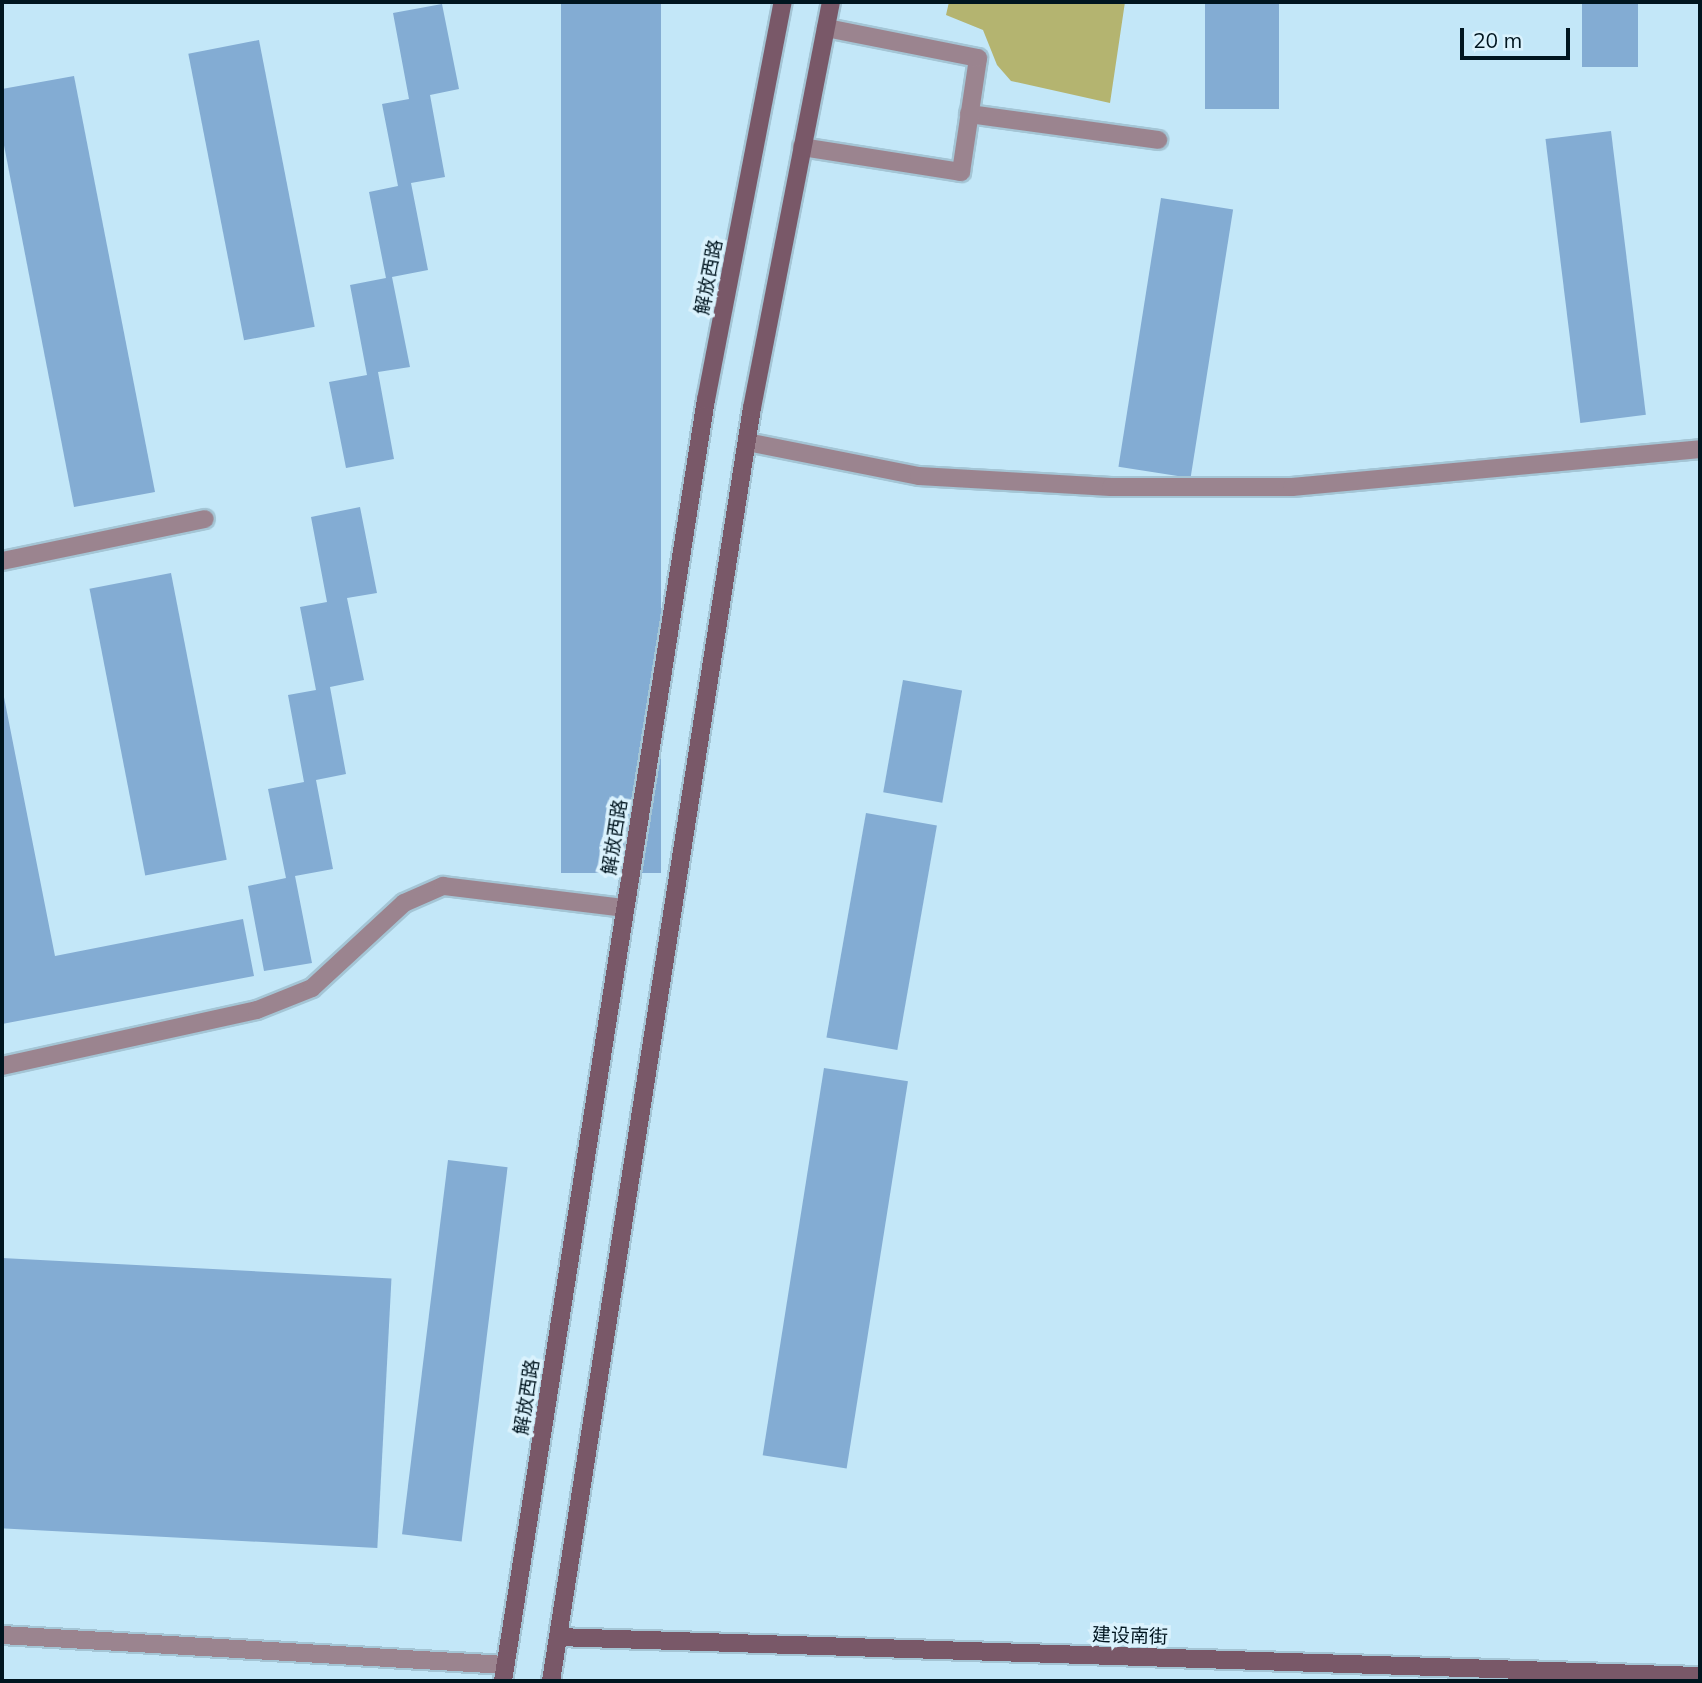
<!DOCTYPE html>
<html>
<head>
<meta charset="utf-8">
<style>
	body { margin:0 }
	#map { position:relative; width:1702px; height:1683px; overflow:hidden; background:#c3e7f8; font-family:Mulish,"Noto Sans SC",sans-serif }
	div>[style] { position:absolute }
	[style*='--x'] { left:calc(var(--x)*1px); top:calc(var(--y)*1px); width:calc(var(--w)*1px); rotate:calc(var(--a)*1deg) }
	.green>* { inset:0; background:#b4b470 }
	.building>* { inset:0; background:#83acd3; transform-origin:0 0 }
	.roads { filter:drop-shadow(2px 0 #a4c5d5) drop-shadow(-2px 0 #a4c5d5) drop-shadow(0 2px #a4c5d5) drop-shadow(0 -2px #a4c5d5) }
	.lane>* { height:18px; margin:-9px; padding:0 9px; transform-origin:9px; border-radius:9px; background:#9b848f }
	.street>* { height:18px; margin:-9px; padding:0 9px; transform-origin:9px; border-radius:9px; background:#9b848f }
	.secondary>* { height:18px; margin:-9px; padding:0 9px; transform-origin:9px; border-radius:9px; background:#795868 }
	span { translate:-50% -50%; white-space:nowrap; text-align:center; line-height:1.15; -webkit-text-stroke:7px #daf2fd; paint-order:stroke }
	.street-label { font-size:19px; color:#00151f }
	.frame { position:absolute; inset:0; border:4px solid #00151f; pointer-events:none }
	.scale { position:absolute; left:1460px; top:28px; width:110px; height:32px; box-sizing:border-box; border:4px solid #00151f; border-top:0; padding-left:9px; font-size:21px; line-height:24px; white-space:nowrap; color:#00151f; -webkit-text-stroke:5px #daf2fd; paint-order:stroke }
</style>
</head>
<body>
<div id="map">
	<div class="green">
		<i style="clip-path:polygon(949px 2px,1125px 2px,1110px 103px,1011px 81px,997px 65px,983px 30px,946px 15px)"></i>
	</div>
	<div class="building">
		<i style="left:561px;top:2px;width:100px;height:871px"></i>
		<i style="left:1205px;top:2px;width:74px;height:107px"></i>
		<i style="left:1582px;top:2px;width:56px;height:65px"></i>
		<i style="clip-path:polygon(442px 4px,459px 89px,430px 95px,445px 177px,411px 183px,428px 270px,392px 277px,410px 367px,378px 372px,394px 459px,346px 468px,329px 382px,367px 375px,350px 285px,386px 278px,369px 192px,398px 186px,382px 104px,409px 99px,393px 13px)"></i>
		<i style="left:259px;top:40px;width:292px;height:72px;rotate:79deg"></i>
		<i style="clip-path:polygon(74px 76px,155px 492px,74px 507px,2px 135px,2px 89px)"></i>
		<i style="left:1611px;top:131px;width:286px;height:66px;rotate:83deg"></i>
		<i style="left:1161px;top:198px;width:73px;height:272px;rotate:9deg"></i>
		<i style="clip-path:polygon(360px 507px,377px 593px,347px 598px,364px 680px,330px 687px,346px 774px,316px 780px,333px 869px,295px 876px,312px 963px,264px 971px,248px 886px,286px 878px,268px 789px,304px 782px,288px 695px,316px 690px,300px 607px,327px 602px,311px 517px)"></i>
		<i style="left:171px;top:573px;width:292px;height:83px;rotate:79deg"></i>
		<i style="left:903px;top:680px;width:60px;height:114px;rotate:10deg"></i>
		<i style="clip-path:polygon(2px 687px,55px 956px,243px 919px,254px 976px,2px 1024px)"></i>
		<i style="left:866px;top:813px;width:72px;height:228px;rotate:10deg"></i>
		<i style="left:824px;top:1068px;width:85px;height:392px;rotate:9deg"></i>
		<i style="left:448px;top:1160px;width:60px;height:377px;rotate:7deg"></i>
		<i style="left:2px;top:1258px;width:390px;height:270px;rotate:3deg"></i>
	</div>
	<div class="roads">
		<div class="lane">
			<i style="--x:969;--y:114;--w:191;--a:7.8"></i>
			<i style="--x:802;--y:147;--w:161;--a:8.9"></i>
			<i style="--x:961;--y:172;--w:115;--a:-81.5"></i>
			<i style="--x:978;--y:58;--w:155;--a:-168.8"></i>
			<i style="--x:747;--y:442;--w:175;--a:11.2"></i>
			<i style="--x:919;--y:476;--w:192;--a:3.3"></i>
			<i style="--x:1111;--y:487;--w:181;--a:0"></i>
			<i style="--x:1292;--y:487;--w:410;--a:-5.3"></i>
			<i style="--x:2;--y:561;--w:207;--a:-11.7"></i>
		</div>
		<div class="street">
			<i style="--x:2;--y:1066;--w:261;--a:-12.4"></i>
			<i style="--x:257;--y:1010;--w:59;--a:-21.8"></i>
			<i style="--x:312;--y:988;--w:125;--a:-42.7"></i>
			<i style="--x:404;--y:903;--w:43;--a:-23.6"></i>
			<i style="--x:443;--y:886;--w:183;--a:6.9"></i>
			<i style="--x:2;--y:1635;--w:504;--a:3.41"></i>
		</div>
		<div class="secondary">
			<i style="--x:558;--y:1637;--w:1143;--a:1.96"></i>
			<i style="--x:503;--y:1681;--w:1297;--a:-81"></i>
			<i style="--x:706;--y:400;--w:405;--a:-79.1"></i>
			<i style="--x:551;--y:1681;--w:1289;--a:-81.03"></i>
			<i style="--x:752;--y:408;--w:414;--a:-79"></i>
		</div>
	</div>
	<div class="street-label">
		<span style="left:709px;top:277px;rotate:-79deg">解放西路</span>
		<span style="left:615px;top:837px;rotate:-81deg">解放西路</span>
		<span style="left:527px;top:1397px;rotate:-81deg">解放西路</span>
		<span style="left:1130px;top:1636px;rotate:2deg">建设南街</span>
	</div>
	<div class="frame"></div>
	<div class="scale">20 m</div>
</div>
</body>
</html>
